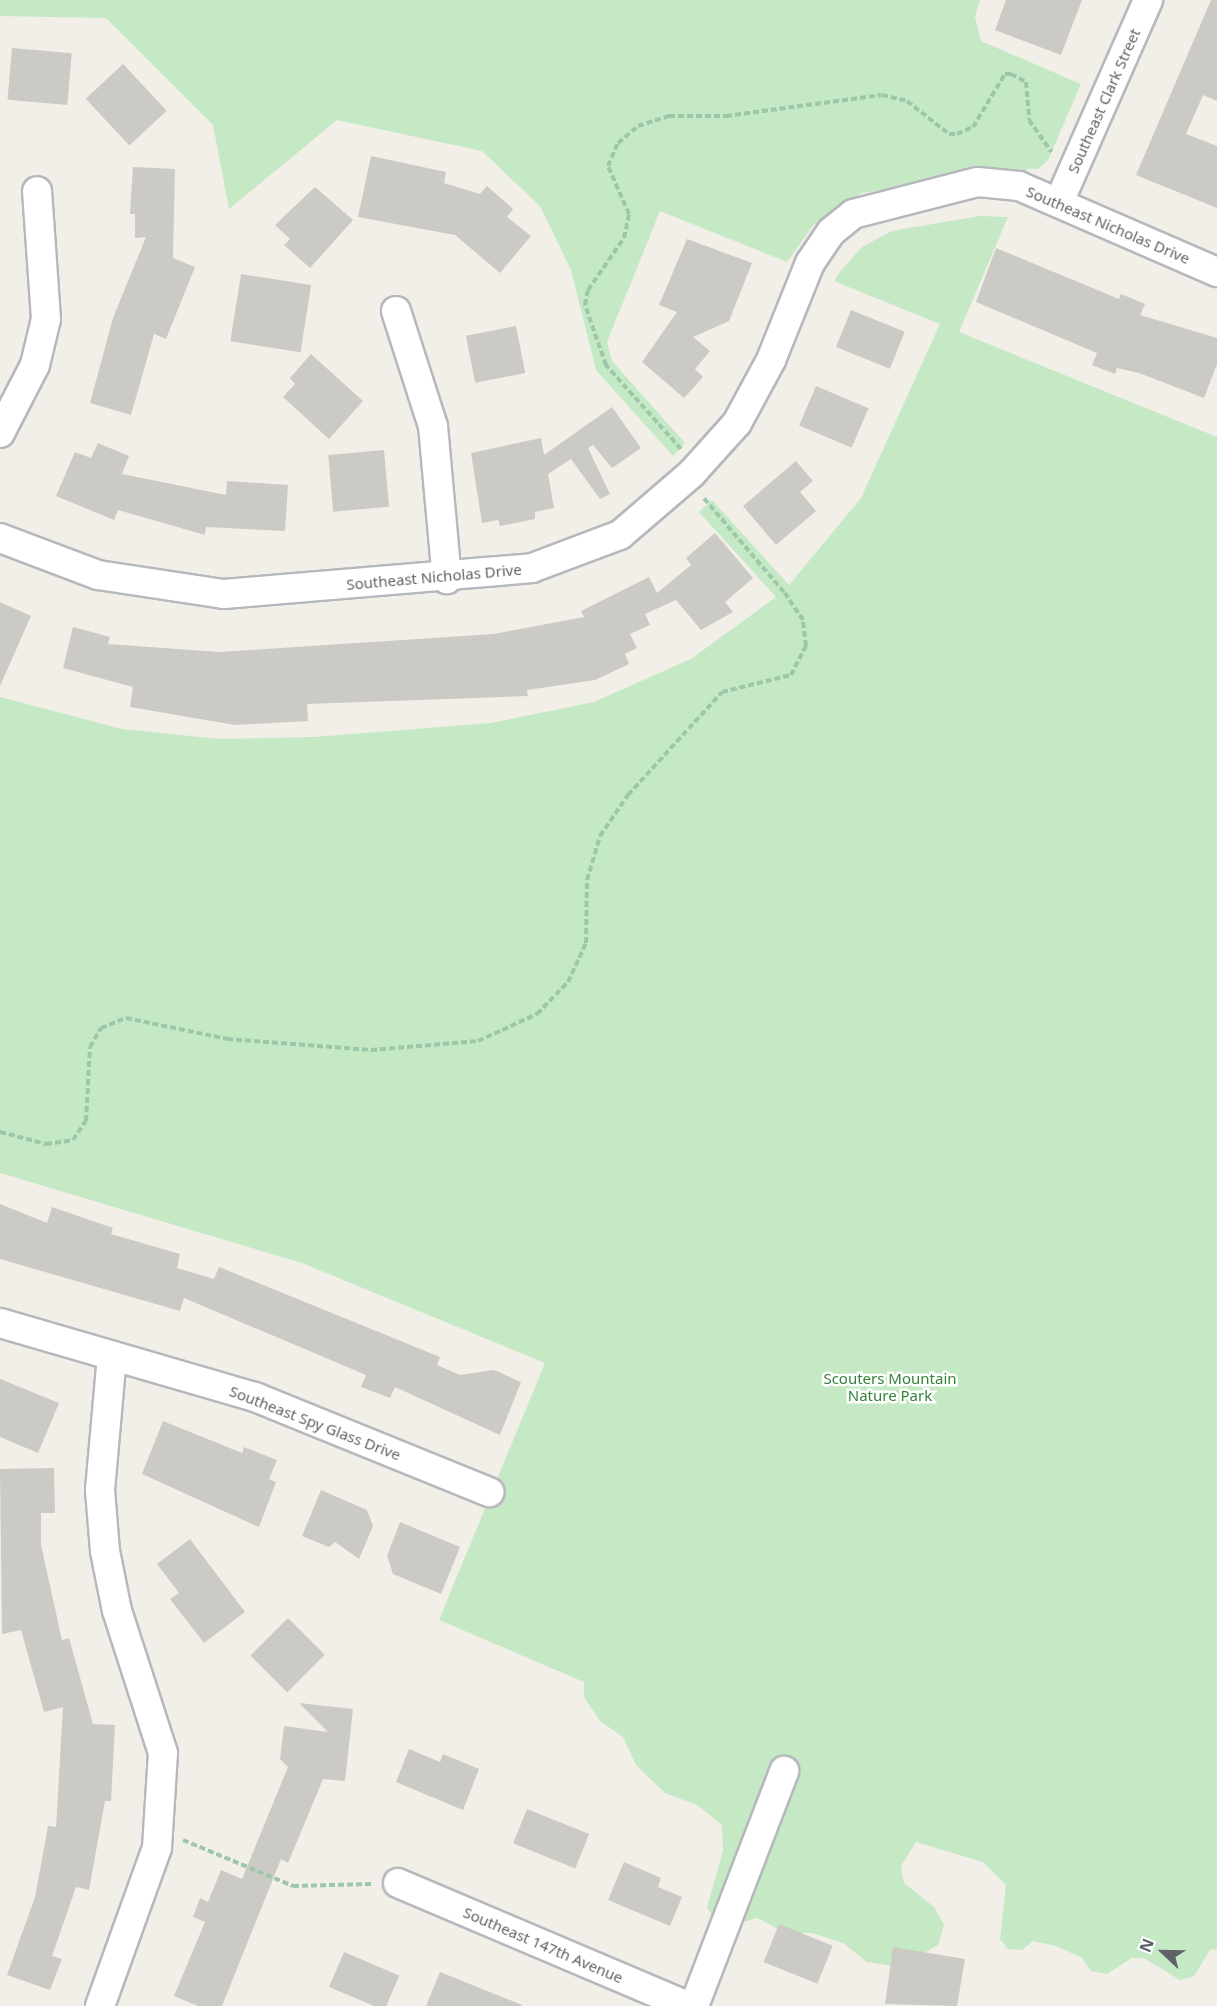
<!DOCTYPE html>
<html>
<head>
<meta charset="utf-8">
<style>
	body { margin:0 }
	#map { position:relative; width:1217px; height:2006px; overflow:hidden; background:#f1efe8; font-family:"Noto Sans",sans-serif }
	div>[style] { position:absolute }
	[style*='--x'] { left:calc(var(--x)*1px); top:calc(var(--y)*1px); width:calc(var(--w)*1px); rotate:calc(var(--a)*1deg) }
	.green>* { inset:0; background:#c5e8c5 }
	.building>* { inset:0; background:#cccac5; transform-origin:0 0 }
	.path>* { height:4px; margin-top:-2px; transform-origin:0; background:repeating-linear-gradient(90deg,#9cc7a9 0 6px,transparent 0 9px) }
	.roads { filter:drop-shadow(2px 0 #b5b8bc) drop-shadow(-2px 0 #b5b8bc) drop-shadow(0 2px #b5b8bc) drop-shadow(0 -2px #b5b8bc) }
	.minor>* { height:28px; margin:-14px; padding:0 14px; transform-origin:14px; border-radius:14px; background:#fff }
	span { translate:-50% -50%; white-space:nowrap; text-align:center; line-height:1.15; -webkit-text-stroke:5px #fff; paint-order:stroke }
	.street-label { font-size:15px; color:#5f6368 }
	.park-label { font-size:15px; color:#348238 }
	.north { position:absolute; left:1133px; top:1922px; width:60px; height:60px; -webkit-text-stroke:4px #fff; paint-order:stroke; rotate:292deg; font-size:16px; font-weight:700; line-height:24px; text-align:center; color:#5f6368 }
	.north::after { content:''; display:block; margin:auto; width:21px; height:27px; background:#5f6368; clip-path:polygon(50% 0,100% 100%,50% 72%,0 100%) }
</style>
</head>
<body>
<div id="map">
	<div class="green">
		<i style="clip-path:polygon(0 0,980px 0,975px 17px,981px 41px,1081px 84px,1048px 160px,1038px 169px,1027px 169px,1023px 179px,975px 174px,862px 193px,814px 224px,787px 262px,660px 211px,607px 342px,612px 361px,685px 443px,673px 456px,596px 370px,571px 270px,540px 206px,482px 151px,337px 120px,229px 209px,213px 125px,106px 18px,0 16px)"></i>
		<i style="clip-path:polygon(980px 216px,1008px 217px,959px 332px,1217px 437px,1217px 1949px,1210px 1950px,1194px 1976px,1180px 1980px,1144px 1958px,1132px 1958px,1107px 1974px,1091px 1971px,1082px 1958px,1056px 1946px,1033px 1941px,1022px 1950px,1008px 1949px,1000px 1939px,1006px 1885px,983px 1862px,916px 1842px,901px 1866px,904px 1883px,934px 1907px,944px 1925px,938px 1945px,900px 1967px,867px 1962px,843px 1943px,812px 1933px,786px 1933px,757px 1918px,736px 1924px,715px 1920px,707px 1907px,723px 1851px,722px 1825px,697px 1805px,665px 1793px,636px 1765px,623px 1737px,600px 1721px,584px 1697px,584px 1682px,439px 1620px,545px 1363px,302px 1263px,0 1173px,0 697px,122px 729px,219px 739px,314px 737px,491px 723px,594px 702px,691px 659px,776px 597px,699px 512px,712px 500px,789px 585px,861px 498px,940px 324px,834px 281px,840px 272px,862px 247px,892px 231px)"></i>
	</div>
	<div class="building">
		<i style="clip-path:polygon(1006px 0,1082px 0,1061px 55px,995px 30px)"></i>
		<i style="clip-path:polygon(1211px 0,1217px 0,1217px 101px,1203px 95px,1186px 134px,1217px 146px,1217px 208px,1136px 175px)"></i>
		<i style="left:12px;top:48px;width:60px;height:52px;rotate:5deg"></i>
		<i style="left:123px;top:64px;width:64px;height:51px;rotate:47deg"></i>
		<i style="clip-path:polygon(371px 156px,446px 172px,444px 183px,480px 194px,487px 186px,513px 209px,507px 217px,531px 236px,500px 273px,455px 235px,358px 217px)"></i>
		<i style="clip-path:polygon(133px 167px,175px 169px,173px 258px,195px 267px,166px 339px,154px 334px,131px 415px,90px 403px,113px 318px,146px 237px,135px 238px,135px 214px,130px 214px)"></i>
		<i style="clip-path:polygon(315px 187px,353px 220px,310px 268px,284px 245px,290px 239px,275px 225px)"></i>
		<i style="clip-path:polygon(687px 239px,752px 263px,729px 321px,693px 337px,710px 351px,695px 369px,703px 377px,684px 398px,642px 362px,677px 312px,659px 305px)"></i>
		<i style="clip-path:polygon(996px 248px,1119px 299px,1121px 294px,1145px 304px,1140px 315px,1217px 338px,1217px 364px,1204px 398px,1139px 373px,1117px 368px,1115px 374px,1092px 365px,1097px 353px,976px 302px)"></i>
		<i style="left:241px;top:274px;width:71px;height:68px;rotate:9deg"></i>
		<i style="left:851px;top:310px;width:58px;height:40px;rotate:22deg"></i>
		<i style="left:516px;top:326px;width:48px;height:51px;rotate:79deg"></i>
		<i style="clip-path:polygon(311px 354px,363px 401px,329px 439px,283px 397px,295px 384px,290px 378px)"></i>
		<i style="left:816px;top:386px;width:57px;height:43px;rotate:23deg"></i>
		<i style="clip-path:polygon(612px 407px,641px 448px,612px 468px,593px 445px,588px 448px,610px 494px,600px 499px,571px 459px,548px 474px,554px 508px,535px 512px,535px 519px,500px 526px,498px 520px,482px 523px,471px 453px,541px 438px,544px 455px)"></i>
		<i style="clip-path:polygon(98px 443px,129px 456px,122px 474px,226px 495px,227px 481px,288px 485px,285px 531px,206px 527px,205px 535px,118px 510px,114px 520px,56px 496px,75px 452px,91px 458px)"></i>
		<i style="left:384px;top:450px;width:57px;height:56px;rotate:85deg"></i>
		<i style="clip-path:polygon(796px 461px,813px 481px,800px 492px,816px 511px,776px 545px,743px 506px)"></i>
		<i style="clip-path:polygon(715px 533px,753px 578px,725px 602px,733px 612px,701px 630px,676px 600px,645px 614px,650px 625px,630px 634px,637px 648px,625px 654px,629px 664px,595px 680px,527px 690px,528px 696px,307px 704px,308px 721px,235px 725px,130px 707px,133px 687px,63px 668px,73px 627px,110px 637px,108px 644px,219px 652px,494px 634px,584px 617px,581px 611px,649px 577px,657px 593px,691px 565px,686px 558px)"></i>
		<i style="clip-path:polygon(0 602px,31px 616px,0 686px)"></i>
		<i style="clip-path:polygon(0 1204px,47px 1223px,52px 1207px,113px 1228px,111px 1234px,180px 1254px,177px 1268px,214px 1279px,219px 1267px,440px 1357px,437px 1365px,460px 1375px,494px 1370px,521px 1382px,500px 1435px,395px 1387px,390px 1398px,361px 1387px,366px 1375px,184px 1298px,180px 1311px,0 1259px)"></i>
		<i style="clip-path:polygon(0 1379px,59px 1403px,38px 1453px,0 1437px)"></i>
		<i style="clip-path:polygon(163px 1421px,242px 1453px,244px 1447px,277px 1460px,269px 1479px,276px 1482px,259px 1527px,142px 1474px)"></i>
		<i style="clip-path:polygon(54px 1468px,55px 1513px,41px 1513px,41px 1545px,62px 1640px,69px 1638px,93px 1724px,115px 1725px,111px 1801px,105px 1801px,89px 1890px,76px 1887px,52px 1956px,62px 1959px,50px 1990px,7px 1975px,35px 1897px,48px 1826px,56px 1827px,63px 1707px,44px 1712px,21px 1630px,2px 1634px,0 1469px)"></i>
		<i style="clip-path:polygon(321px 1490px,367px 1510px,373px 1526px,359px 1559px,335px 1542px,329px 1547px,302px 1536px)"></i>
		<i style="clip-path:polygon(400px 1522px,460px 1547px,441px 1594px,393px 1574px,387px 1556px)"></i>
		<i style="clip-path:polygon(190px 1539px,245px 1612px,204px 1643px,170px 1599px,179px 1593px,157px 1564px)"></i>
		<i style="left:288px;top:1618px;width:52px;height:53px;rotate:45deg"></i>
		<i style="clip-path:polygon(299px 1703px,353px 1709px,345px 1781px,323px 1779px,288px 1863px,281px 1859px,222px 2006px,198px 2006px,174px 1996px,205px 1922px,193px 1917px,200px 1898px,208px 1902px,221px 1870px,242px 1879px,288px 1767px,280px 1759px,284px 1726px,328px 1732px)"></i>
		<i style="clip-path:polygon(409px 1749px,440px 1762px,443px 1754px,479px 1769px,463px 1810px,396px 1782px)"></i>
		<i style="left:527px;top:1809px;width:67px;height:37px;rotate:22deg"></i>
		<i style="clip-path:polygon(624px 1862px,661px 1878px,658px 1887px,682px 1897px,670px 1926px,608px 1900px)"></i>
		<i style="left:779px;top:1924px;width:58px;height:41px;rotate:22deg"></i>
		<i style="clip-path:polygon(893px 1947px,965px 1959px,957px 2006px,885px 2004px)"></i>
		<i style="left:344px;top:1952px;width:60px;height:38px;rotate:23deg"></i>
		<i style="clip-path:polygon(440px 1972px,522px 2005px,522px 2006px,426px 2006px)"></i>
	</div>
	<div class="path">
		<i style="--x:681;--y:449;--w:113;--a:-131.8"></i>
		<i style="--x:606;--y:365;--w:64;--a:-109.3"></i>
		<i style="--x:585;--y:305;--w:15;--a:-79"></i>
		<i style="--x:588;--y:290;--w:63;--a:-55.3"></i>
		<i style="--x:624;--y:238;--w:25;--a:-78"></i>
		<i style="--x:629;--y:214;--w:52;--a:-113.6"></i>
		<i style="--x:608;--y:166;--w:25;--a:-67"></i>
		<i style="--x:618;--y:143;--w:26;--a:-40"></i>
		<i style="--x:638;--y:126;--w:33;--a:-18"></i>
		<i style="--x:669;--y:116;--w:57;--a:0"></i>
		<i style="--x:726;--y:116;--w:157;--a:-7.7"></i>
		<i style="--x:882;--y:95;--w:26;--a:13"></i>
		<i style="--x:907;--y:101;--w:53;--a:38.2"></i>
		<i style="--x:949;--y:134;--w:8;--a:0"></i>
		<i style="--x:957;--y:134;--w:17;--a:-24"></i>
		<i style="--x:973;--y:127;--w:62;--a:-58.9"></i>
		<i style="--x:1005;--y:74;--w:6;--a:0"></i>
		<i style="--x:1011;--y:74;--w:17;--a:28"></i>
		<i style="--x:1026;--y:82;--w:38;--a:85"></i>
		<i style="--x:1029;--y:120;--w:39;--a:55"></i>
		<i style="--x:0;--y:1132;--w:48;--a:14.6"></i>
		<i style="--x:46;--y:1144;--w:27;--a:-8"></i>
		<i style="--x:73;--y:1140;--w:23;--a:-56"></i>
		<i style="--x:86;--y:1121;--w:74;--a:-86.9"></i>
		<i style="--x:90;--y:1047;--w:22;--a:-60"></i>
		<i style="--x:101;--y:1028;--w:27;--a:-22"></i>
		<i style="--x:126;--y:1018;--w:103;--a:11.7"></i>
		<i style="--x:227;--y:1039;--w:144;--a:4.4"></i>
		<i style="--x:371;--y:1050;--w:107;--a:-4.8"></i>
		<i style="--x:478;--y:1041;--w:65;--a:-24.6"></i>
		<i style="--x:537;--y:1014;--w:45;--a:-45.9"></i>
		<i style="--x:568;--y:982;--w:43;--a:-65.2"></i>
		<i style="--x:586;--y:943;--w:63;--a:-89.1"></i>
		<i style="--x:587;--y:880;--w:46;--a:-73.5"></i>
		<i style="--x:600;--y:836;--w:50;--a:-55.7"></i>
		<i style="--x:628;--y:795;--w:139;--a:-47.6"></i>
		<i style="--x:722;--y:692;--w:71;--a:-13.8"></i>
		<i style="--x:791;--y:675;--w:33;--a:-63"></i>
		<i style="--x:806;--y:646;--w:26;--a:-97"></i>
		<i style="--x:803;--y:620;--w:34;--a:-124"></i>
		<i style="--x:784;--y:592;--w:125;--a:-130.5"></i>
		<i style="--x:183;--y:1840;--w:119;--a:22.7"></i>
		<i style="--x:293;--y:1886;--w:79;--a:-1.5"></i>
	</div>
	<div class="roads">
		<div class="minor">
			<i style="--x:1059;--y:202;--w:221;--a:-66.2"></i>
			<i style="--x:396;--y:311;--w:121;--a:72.2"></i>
			<i style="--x:433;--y:426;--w:154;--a:84.8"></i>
			<i style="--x:0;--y:433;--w:76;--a:-62.8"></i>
			<i style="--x:35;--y:365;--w:47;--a:-76.6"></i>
			<i style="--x:46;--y:319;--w:128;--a:-94"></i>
			<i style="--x:0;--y:538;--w:105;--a:20.7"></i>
			<i style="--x:98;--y:575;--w:127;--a:8.6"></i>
			<i style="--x:224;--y:594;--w:309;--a:-4.8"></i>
			<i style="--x:532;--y:568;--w:94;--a:-20.6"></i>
			<i style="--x:620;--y:535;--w:95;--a:-40.7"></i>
			<i style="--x:692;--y:473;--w:67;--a:-48"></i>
			<i style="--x:737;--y:423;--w:72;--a:-61.6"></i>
			<i style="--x:771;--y:360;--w:105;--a:-68.1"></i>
			<i style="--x:810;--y:263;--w:37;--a:-56"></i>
			<i style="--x:831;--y:232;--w:28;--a:-39"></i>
			<i style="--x:853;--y:214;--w:129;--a:-14.4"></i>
			<i style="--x:978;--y:182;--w:41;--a:5.6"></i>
			<i style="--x:1019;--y:186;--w:216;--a:23.5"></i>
			<i style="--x:0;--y:1323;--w:266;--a:16.2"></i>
			<i style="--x:255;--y:1397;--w:253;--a:22.1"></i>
			<i style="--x:398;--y:1883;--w:315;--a:23"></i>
			<i style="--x:100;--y:2006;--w:168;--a:-70.2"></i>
			<i style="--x:157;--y:1848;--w:95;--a:-86.4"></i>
			<i style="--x:163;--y:1753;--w:149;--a:-107.9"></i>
			<i style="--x:117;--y:1611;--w:61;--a:-101.3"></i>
			<i style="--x:105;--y:1551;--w:61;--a:-94.7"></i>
			<i style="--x:100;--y:1490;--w:135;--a:-84.9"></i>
			<i style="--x:694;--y:2006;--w:252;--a:-69"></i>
		</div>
	</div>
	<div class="street-label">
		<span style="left:1104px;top:101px;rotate:-66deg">Southeast Clark Street</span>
		<span style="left:1108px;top:225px;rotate:23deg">Southeast Nicholas Drive</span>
		<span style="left:434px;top:577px;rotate:-5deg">Southeast Nicholas Drive</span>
		<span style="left:315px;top:1423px;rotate:21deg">Southeast Spy Glass Drive</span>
		<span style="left:543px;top:1945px;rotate:23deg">Southeast 147th Avenue</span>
	</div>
	<div class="park-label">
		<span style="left:890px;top:1387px">Scouters Mountain<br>Nature Park</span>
	</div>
	<div class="north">N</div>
</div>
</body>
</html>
